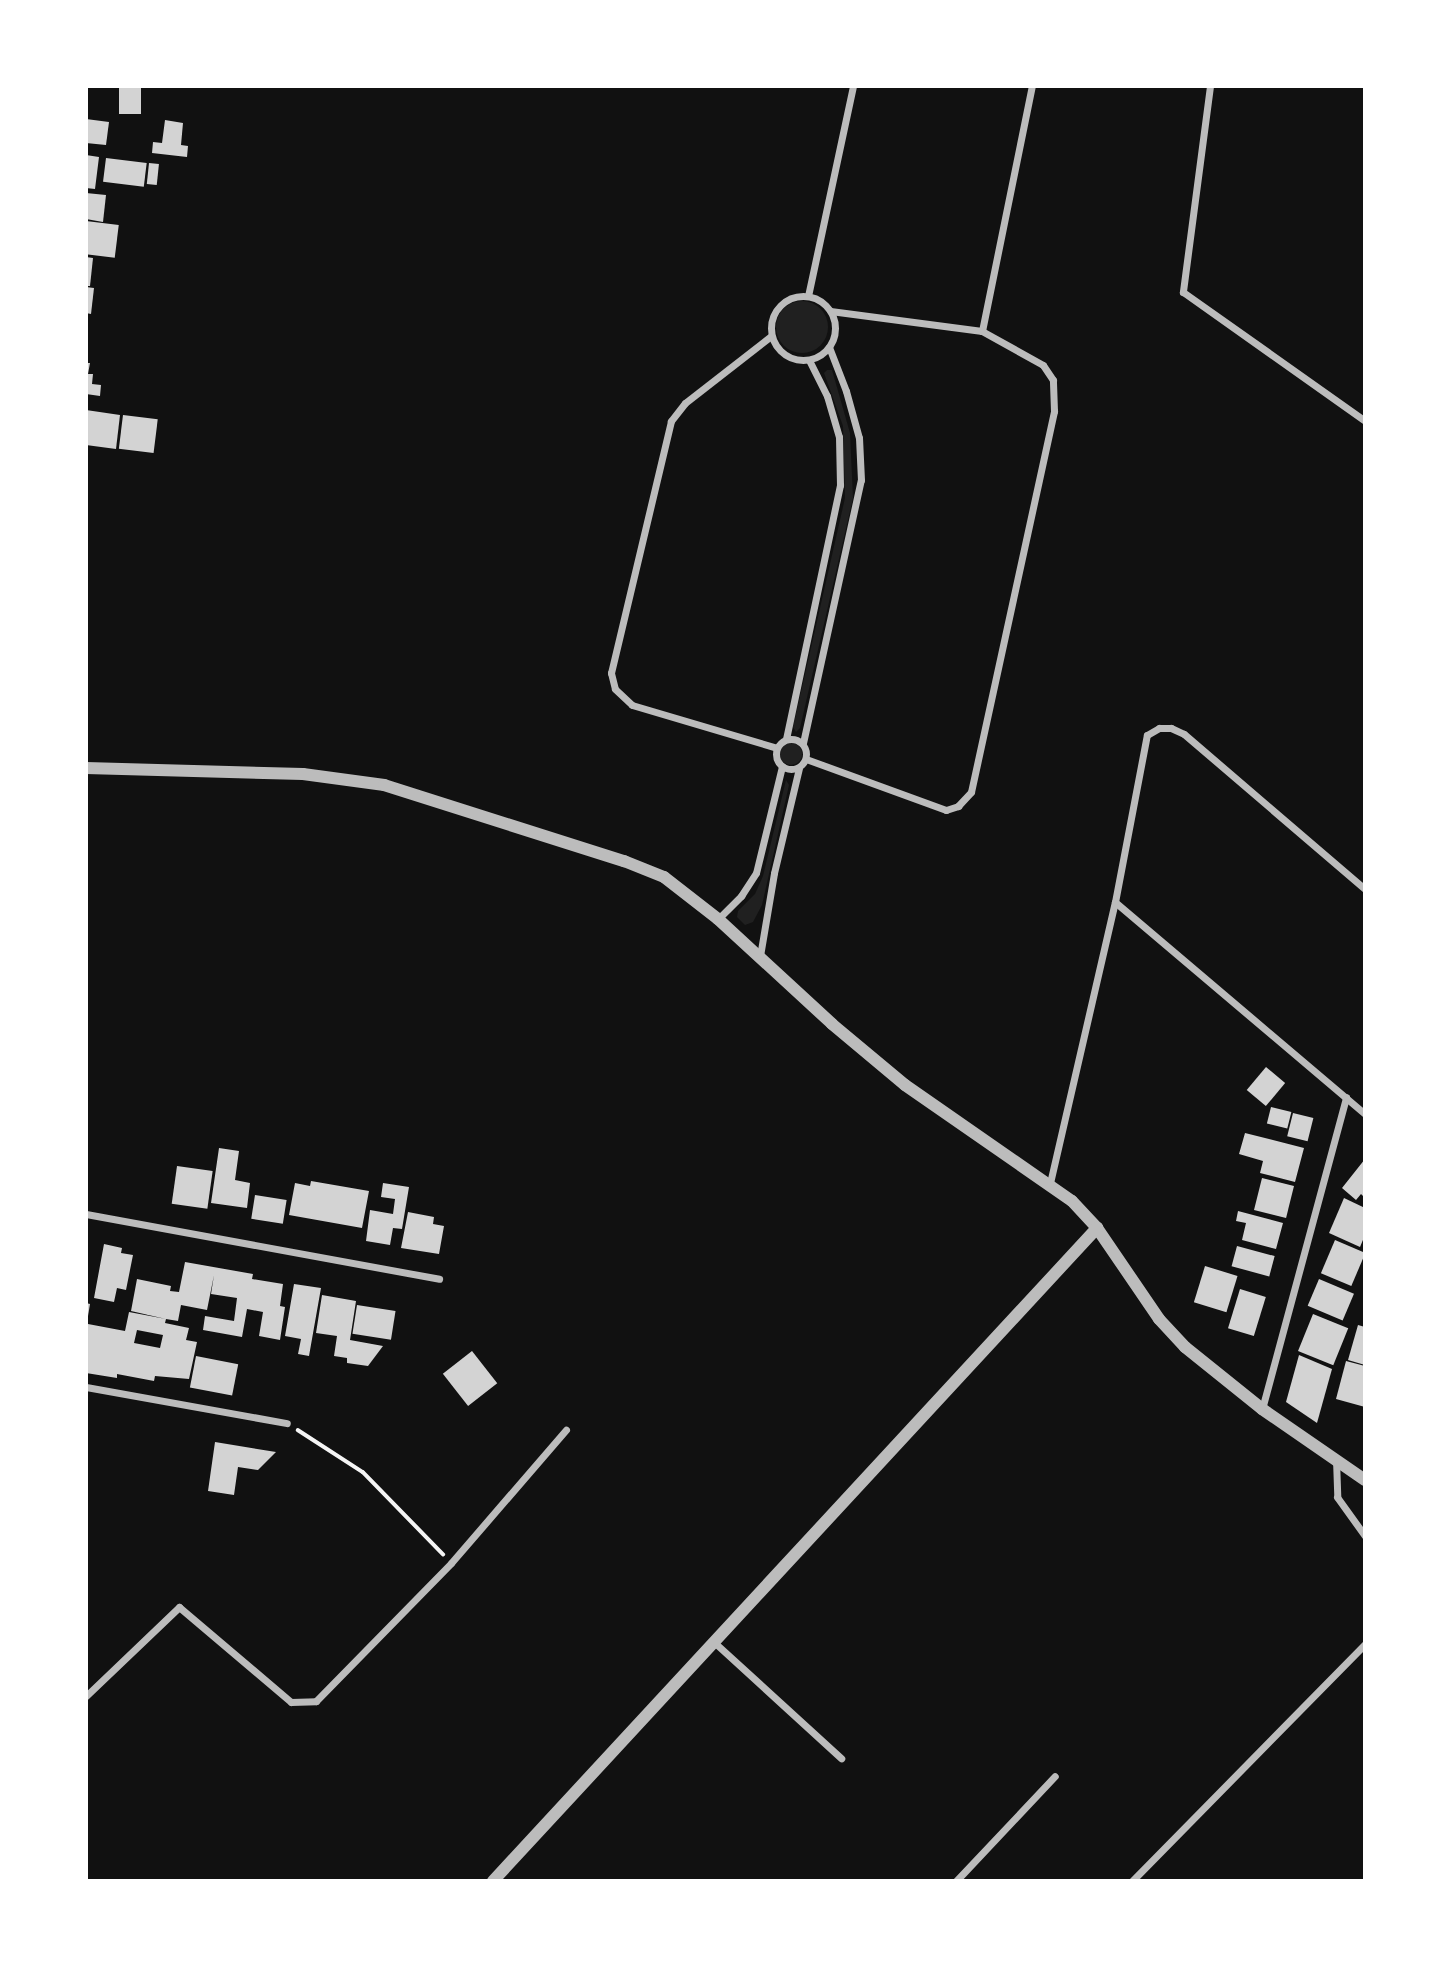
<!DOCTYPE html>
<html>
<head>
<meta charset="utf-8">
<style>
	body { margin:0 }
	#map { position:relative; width:1451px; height:1967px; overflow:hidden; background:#111; font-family:"Titillium Web",sans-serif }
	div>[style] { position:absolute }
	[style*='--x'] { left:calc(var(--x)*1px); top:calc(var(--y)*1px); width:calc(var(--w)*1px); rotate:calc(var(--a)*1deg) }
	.green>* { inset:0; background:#202020 }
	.round { border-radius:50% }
	.building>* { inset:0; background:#d3d3d3; transform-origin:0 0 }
	.path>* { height:3.5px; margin:-1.75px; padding:0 1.75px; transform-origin:1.75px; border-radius:1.75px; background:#f5f5f5 }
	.minor>* { height:7px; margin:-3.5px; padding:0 3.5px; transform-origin:3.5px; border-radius:3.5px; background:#bcbcbc }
	.minor>.ring { margin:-3.5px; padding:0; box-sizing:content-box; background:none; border:7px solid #bcbcbc; border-radius:50% }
	.tertiary>* { height:12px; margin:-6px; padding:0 6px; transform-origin:6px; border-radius:6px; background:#bcbcbc }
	span { translate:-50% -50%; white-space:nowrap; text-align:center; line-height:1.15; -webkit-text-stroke:7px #fff; paint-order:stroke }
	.frame { position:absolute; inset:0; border:88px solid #fff; pointer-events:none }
</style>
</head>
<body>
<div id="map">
	<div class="green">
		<i class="round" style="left:776px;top:301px;width:52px;height:52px"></i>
		<i style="clip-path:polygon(827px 370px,832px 370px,850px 433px,853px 498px,800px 728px,796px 732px,793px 727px,845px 498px,843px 426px,824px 373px)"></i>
		<i class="round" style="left:780px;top:743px;width:22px;height:22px"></i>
		<i style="clip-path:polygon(786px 780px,789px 785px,762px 905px,753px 922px,745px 925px,737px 917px,738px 911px,755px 894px,763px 876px)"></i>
	</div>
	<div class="building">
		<i style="left:119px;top:86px;width:22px;height:28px"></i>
		<i style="clip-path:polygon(86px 119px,109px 122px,106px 145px,86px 143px)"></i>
		<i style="clip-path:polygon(165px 120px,183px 123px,181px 145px,188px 146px,187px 157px,152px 153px,153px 142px,162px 143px)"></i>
		<i style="clip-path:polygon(86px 155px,99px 157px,95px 189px,86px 188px)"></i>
		<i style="left:106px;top:158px;width:41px;height:24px;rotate:7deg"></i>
		<i style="left:149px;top:163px;width:10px;height:21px;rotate:6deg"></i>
		<i style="clip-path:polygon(86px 193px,106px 195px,103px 222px,86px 219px)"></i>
		<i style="left:86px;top:221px;width:33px;height:33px;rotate:7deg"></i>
		<i style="clip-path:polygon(86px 257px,93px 258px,90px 286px,86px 286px)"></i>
		<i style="clip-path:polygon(86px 287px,94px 288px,91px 314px,86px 313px)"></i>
		<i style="clip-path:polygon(86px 363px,90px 363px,88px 374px,93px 374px,92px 384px,101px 385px,100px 396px,86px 394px)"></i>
		<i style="clip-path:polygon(86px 410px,120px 415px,116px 449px,86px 445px)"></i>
		<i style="left:123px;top:415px;width:35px;height:34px;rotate:7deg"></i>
		<i style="left:1266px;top:1067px;width:25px;height:30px;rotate:40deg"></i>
		<i style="left:1271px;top:1107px;width:21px;height:17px;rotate:14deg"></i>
		<i style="left:1293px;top:1113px;width:21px;height:24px;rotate:14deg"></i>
		<i style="clip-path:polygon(1245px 1133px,1304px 1148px,1295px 1182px,1260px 1173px,1263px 1161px,1239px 1154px)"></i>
		<i style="clip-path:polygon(219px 1148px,239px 1151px,235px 1180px,250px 1183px,247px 1208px,211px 1203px)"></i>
		<i style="clip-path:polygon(1365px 1159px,1365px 1198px,1361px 1194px,1356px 1200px,1342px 1188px)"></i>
		<i style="left:177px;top:1166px;width:36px;height:38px;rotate:8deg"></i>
		<i style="left:1262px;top:1178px;width:33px;height:33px;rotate:14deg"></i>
		<i style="clip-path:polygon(311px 1181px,369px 1191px,362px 1228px,289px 1215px,295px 1183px,310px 1186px)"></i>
		<i style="clip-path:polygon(383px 1183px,409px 1187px,402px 1229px,393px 1228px,390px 1245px,366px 1241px,370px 1210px,393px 1214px,395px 1199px,381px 1197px)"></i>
		<i style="left:255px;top:1195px;width:32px;height:24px;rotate:9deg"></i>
		<i style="clip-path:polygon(1344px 1198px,1365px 1208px,1365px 1235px,1360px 1247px,1329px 1233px)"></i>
		<i style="clip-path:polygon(1238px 1211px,1283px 1223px,1276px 1249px,1242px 1240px,1246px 1223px,1236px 1221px)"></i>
		<i style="clip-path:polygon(408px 1212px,434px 1217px,433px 1224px,444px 1226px,439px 1254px,401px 1248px)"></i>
		<i style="left:1335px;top:1240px;width:33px;height:36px;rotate:23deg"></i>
		<i style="clip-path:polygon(104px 1244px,122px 1248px,121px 1253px,133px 1255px,126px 1290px,117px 1288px,114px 1302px,94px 1298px)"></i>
		<i style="left:1237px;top:1246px;width:39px;height:21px;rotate:15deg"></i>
		<i style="clip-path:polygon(evenodd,185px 1262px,253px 1274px,252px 1279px,283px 1284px,280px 1306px,285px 1307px,280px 1340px,259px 1336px,263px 1312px,247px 1309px,242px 1337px,203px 1330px,205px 1316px,234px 1321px,237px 1298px,211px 1294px,214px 1275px,207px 1310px,181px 1305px,178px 1321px,166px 1319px,165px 1323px,189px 1328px,186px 1340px,197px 1342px,189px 1379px,155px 1376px,154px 1381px,117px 1374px,117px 1378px,86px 1373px,88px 1324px,125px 1331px,129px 1312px,166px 1319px,131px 1311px,137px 1279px,171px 1286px,170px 1291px,179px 1292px,185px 1262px,137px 1330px,163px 1335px,160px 1348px,134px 1343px,137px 1330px)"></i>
		<i style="left:1205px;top:1266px;width:34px;height:38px;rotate:17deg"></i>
		<i style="left:1319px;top:1279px;width:38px;height:29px;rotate:23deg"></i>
		<i style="clip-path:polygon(294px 1284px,321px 1288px,309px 1356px,298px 1354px,301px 1339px,285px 1336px)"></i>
		<i style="left:1240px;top:1289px;width:27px;height:41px;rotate:17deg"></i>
		<i style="clip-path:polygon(322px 1295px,356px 1301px,350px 1340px,383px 1346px,368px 1366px,347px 1363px,347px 1358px,334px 1356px,337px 1336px,316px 1333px)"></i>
		<i style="clip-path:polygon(86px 1303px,90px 1304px,87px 1322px,86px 1322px)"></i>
		<i style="left:357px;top:1305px;width:39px;height:29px;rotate:9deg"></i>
		<i style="left:1313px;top:1314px;width:38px;height:40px;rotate:22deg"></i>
		<i style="clip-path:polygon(1358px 1325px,1365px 1327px,1365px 1365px,1348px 1360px)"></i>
		<i style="left:472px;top:1351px;width:41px;height:37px;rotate:52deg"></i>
		<i style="clip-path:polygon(1299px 1355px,1332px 1369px,1317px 1423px,1286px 1402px)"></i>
		<i style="left:196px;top:1356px;width:43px;height:32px;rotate:11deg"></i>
		<i style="clip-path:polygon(1346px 1361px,1365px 1366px,1365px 1407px,1336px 1399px)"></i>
		<i style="clip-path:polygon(215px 1442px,276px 1452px,258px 1470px,238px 1467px,234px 1495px,208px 1491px)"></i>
	</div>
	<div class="path">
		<i style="--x:298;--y:1430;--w:77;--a:32.9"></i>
		<i style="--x:363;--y:1472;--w:115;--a:45.7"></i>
	</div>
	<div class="minor">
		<i style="--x:1210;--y:86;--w:208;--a:97.5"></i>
		<i style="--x:1183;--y:292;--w:223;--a:35.3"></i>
		<i class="ring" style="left:771px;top:296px;width:57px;height:57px"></i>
		<i style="--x:808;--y:296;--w:215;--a:-77.9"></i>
		<i style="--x:982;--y:331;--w:250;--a:-78.5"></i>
		<i style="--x:771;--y:336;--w:109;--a:142.1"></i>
		<i style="--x:685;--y:403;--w:23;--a:128"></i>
		<i style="--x:671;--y:421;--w:259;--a:103.4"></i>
		<i style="--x:611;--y:673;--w:16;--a:76"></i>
		<i style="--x:615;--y:689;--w:23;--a:43"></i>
		<i style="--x:632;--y:705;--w:151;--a:16.5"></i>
		<i class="ring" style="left:776px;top:739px;width:23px;height:23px"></i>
		<i style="--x:786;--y:739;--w:260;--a:-78"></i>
		<i style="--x:840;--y:485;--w:48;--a:-91.2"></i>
		<i style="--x:839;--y:437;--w:43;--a:-106.3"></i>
		<i style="--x:827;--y:396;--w:40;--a:-116.6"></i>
		<i style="--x:803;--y:743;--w:269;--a:-77.6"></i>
		<i style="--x:861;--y:480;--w:42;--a:-92.7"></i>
		<i style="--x:859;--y:438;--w:49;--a:-105.5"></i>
		<i style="--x:846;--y:391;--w:47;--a:-111.1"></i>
		<i style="--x:806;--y:759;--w:149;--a:20"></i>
		<i style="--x:946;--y:810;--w:13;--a:-18"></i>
		<i style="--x:958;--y:806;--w:19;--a:-47"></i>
		<i style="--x:971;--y:792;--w:390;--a:-77.7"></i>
		<i style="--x:1054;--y:411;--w:31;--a:-92"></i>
		<i style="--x:1053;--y:380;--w:18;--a:-124"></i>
		<i style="--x:1043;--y:365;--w:70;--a:-150.9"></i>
		<i style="--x:982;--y:331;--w:153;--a:-172.5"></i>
		<i style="--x:1115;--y:902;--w:328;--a:40.3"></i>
		<i style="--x:718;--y:919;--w:33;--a:-45"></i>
		<i style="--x:741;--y:896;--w:27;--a:-57"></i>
		<i style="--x:756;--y:873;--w:110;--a:-76.3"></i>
		<i style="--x:760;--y:956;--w:84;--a:-80.4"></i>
		<i style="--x:774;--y:873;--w:108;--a:-76.6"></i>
		<i style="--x:1050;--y:1183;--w:288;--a:-77"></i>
		<i style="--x:1115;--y:902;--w:170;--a:-79.2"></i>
		<i style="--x:1147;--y:735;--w:14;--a:-30"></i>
		<i style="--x:1159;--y:728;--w:12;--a:0"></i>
		<i style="--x:1171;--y:728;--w:14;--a:25"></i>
		<i style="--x:1184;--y:734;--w:238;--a:40.6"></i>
		<i style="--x:86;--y:1214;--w:359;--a:10.4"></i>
		<i style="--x:86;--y:1387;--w:204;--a:10.2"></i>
		<i style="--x:1262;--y:1409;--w:323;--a:-74.9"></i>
		<i style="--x:1336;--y:1459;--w:38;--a:88"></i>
		<i style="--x:1337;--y:1497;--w:48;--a:54.3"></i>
		<i style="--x:715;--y:1643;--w:171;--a:42.4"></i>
		<i style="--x:86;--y:1696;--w:129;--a:-43.7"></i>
		<i style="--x:179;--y:1607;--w:147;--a:40.3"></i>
		<i style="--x:291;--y:1702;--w:25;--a:-2"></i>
		<i style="--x:316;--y:1701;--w:193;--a:-45.6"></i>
		<i style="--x:451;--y:1563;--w:176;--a:-49.2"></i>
		<i style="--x:956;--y:1881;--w:144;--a:-46.7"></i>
		<i style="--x:1132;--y:1881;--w:332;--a:-45.5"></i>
	</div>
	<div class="tertiary">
		<i style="--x:86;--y:768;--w:217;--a:1.6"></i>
		<i style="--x:303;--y:774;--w:82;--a:7.7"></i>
		<i style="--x:384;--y:785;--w:252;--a:17.6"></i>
		<i style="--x:624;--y:861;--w:43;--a:21.8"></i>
		<i style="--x:664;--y:877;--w:68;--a:37.9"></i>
		<i style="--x:718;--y:919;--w:155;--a:42.6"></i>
		<i style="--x:832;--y:1024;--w:95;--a:39.9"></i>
		<i style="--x:905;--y:1085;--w:203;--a:34.8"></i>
		<i style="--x:1072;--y:1201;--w:37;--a:47"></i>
		<i style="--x:1097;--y:1228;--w:110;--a:55.7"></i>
		<i style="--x:1159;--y:1319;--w:38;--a:47"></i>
		<i style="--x:1185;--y:1347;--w:99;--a:38.8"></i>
		<i style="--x:1262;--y:1409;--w:125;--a:34.6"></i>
		<i style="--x:493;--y:1881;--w:890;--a:-47.23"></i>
	</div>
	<div class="frame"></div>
</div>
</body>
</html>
